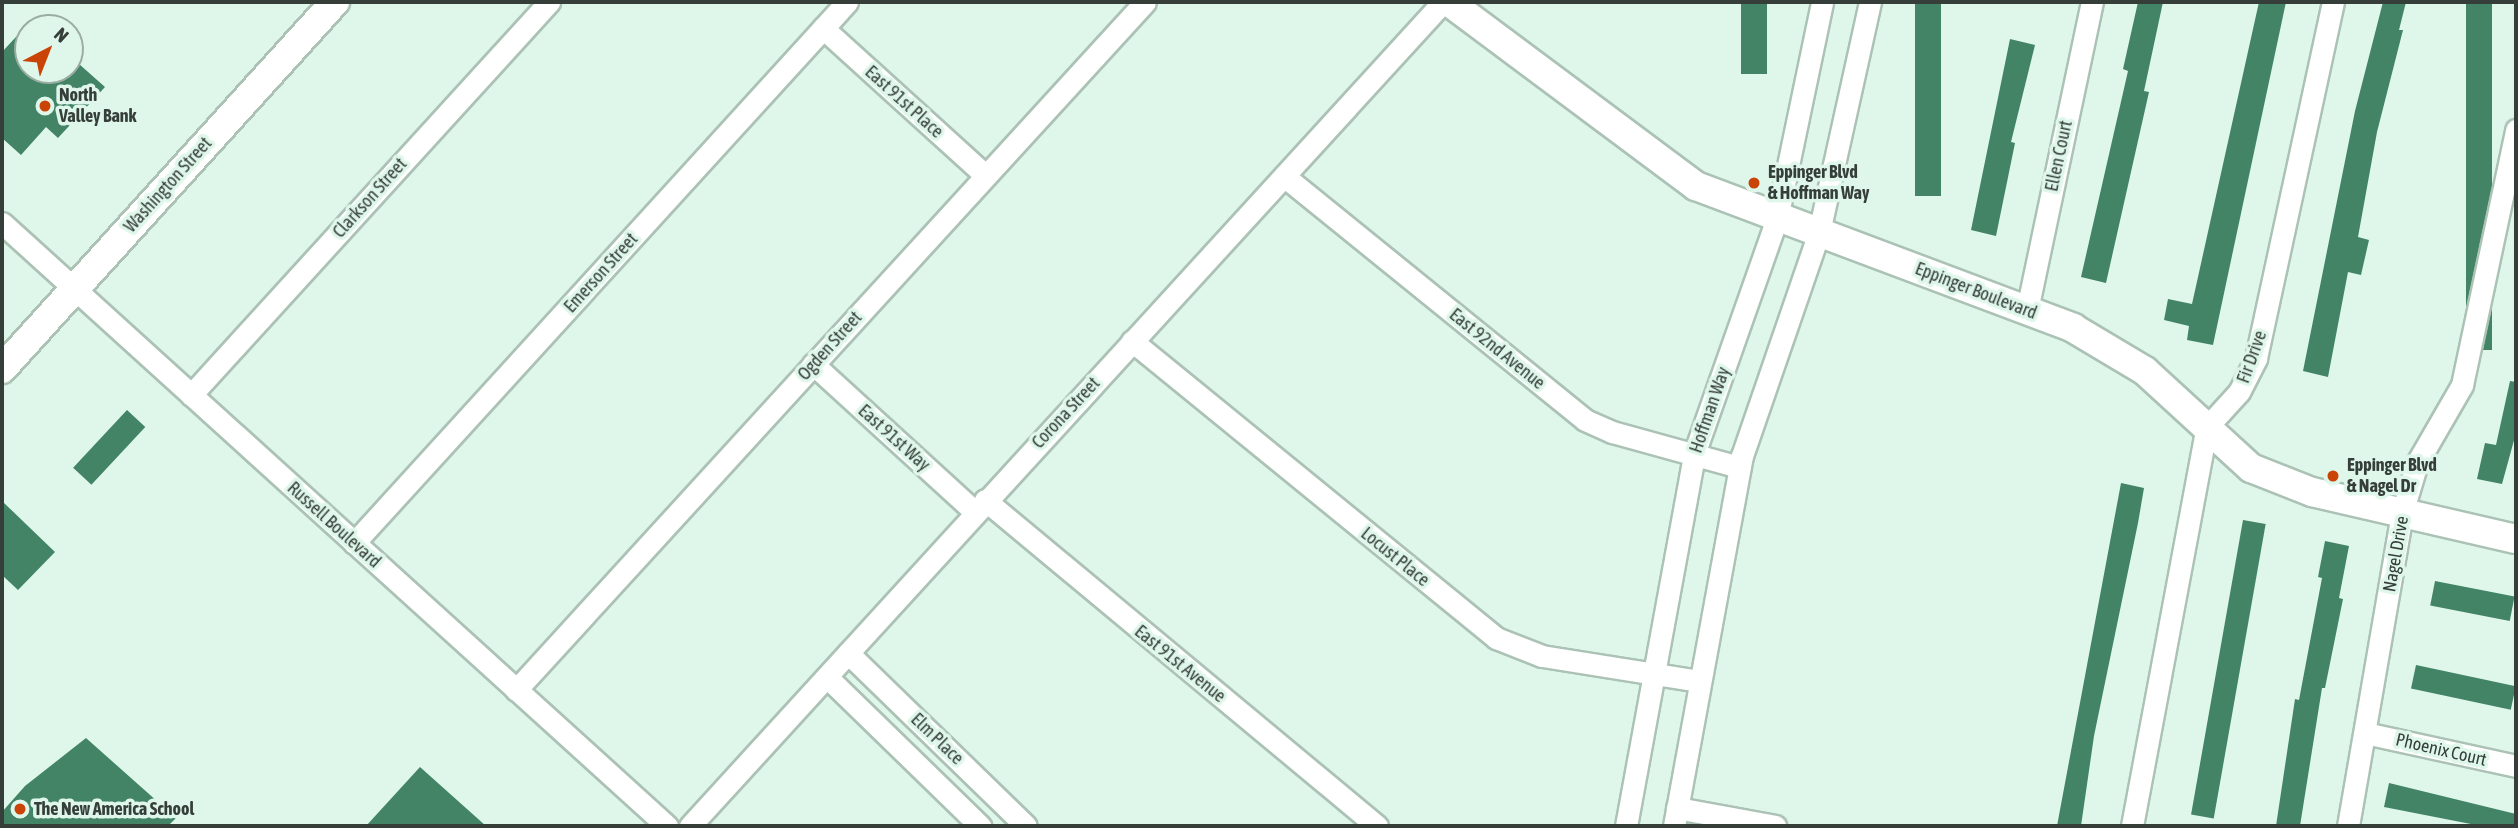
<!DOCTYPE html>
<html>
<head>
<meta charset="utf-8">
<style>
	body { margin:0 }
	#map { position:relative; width:2518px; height:828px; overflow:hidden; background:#dff7ea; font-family:"Asap Condensed",sans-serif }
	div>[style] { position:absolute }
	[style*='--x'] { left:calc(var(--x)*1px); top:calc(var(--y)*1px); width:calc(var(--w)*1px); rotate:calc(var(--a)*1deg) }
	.building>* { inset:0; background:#428465; transform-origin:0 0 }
	.roads { filter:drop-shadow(2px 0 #abc2b5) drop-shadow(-2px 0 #abc2b5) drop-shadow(0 2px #abc2b5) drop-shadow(0 -2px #abc2b5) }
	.street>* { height:21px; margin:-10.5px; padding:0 10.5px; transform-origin:10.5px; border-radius:10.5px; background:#fff }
	.secondary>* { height:28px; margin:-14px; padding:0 14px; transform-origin:14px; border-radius:14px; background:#fff }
	.dots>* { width:19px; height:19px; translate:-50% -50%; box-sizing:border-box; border:4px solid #dff7ea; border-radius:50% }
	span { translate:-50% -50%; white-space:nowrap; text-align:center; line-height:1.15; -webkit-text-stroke:7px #dff7ea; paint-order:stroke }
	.poi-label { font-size:18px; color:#353e39; font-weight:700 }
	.left { translate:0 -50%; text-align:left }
	.street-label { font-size:18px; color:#353e39 }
	.frame { position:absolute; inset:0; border:4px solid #353e39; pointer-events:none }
	.north { position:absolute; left:14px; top:14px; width:70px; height:70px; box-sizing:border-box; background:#dff7ea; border:2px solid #9bada3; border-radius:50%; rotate:42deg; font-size:19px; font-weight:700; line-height:28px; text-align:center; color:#353e39 }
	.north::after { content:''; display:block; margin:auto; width:24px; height:32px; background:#ca4407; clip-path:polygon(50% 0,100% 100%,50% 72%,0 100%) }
</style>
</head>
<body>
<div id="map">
	<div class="building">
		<i style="left:1741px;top:2px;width:26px;height:72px"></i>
		<i style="left:1915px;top:2px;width:26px;height:194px"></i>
		<i style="clip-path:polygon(2138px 2px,2163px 2px,2144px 91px,2149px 92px,2106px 283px,2081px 277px,2128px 71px,2123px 69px)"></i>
		<i style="clip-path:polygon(2259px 2px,2286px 2px,2213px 345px,2187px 340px,2189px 326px,2164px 320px,2168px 299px,2192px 304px)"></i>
		<i style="clip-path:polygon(2383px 2px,2406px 2px,2399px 30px,2403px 30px,2377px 132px,2358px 237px,2369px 240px,2361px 275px,2348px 272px,2328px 377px,2303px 371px,2355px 111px)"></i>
		<i style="left:2466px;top:2px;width:26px;height:348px"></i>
		<i style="clip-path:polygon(28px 24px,28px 70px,70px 70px,70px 56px,105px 87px,58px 138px,46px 127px,21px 155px,2px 138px,2px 52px)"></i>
		<i style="clip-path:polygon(2010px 39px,2035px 45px,2011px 142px,2015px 143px,1996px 236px,1971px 230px)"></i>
		<i style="clip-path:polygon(2510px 381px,2516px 382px,2516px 433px,2502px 484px,2477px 479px,2485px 443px,2496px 445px)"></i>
		<i style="left:127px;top:410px;width:25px;height:79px;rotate:43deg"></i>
		<i style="clip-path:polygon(2121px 483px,2144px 488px,2138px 523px,2094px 736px,2081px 826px,2057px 826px)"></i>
		<i style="clip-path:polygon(2px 501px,55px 552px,18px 590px,2px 575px)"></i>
		<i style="left:2243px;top:520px;width:23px;height:299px;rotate:10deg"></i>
		<i style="clip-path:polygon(2325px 541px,2349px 546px,2339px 598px,2343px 599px,2325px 688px,2322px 688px,2300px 826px,2276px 826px,2295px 699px,2299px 700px,2322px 578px,2318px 577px)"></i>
		<i style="left:2435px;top:581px;width:81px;height:25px;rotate:11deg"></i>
		<i style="left:2416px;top:665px;width:102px;height:24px;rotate:12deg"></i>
		<i style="clip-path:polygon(86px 738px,176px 818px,168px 826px,2px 826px,2px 812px,25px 786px)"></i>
		<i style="clip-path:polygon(420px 767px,486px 826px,366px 826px)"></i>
		<i style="clip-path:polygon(2389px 783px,2516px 814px,2516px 826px,2481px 826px,2384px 807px)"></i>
	</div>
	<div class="roads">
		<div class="street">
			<i style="--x:823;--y:28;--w:219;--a:42.2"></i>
			<i style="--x:1284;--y:176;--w:387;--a:39"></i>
			<i style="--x:1585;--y:420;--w:30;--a:24"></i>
			<i style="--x:1612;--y:432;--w:132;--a:15.4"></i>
			<i style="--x:2;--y:223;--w:898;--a:42.2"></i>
			<i style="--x:2027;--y:310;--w:315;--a:-78.1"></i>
			<i style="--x:1132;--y:341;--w:470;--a:39.2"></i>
			<i style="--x:1496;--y:638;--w:49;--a:21.4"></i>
			<i style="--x:1542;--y:656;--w:160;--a:9"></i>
			<i style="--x:813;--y:364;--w:219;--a:42.4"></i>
			<i style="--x:191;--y:395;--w:532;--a:-47.67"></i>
			<i style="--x:985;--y:500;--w:510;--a:39.75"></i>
			<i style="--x:354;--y:543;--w:732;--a:-47.66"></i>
			<i style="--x:848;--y:653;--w:248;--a:44.2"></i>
			<i style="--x:827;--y:677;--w:214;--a:44.2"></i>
			<i style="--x:516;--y:690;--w:932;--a:-47.57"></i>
			<i style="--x:2365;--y:733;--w:155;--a:12.3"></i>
			<i style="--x:1677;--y:808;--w:100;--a:10.4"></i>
			<i style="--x:690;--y:826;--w:1116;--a:-47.58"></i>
			<i style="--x:1626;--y:826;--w:378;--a:-79.6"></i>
			<i style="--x:1694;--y:454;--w:250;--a:-70.6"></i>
			<i style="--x:1777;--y:218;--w:221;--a:-78.2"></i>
			<i style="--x:1674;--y:826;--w:376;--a:-79.6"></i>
			<i style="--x:1742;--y:456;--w:237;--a:-71"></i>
			<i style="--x:1819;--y:232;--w:236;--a:-77.5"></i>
			<i style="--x:2132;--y:826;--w:406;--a:-79.4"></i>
			<i style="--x:2207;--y:427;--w:47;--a:-47.6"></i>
			<i style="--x:2239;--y:392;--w:38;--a:-63"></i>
			<i style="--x:2256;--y:358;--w:364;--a:-77.8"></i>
			<i style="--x:2348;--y:826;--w:318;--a:-80.2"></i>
			<i style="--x:2402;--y:513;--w:52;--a:-73.3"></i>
			<i style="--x:2417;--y:463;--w:90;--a:-60"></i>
			<i style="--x:2462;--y:385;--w:261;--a:-78"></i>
		</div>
		<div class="secondary">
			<i style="--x:1449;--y:2;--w:308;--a:36.7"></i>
			<i style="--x:1696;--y:186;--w:403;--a:20.6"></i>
			<i style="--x:2073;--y:328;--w:84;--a:30.8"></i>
			<i style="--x:2145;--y:371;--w:144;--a:42.5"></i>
			<i style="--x:2251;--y:468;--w:66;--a:21.5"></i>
			<i style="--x:2312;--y:492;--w:209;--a:13"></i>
			<i style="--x:2;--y:369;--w:496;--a:-47.8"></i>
		</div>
	</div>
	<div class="dots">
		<i style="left:45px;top:106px;background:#ca4407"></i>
		<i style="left:1754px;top:183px;background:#ca4407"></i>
		<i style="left:2333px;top:476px;background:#ca4407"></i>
		<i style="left:20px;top:809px;background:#ca4407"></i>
	</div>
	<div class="poi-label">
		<span class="left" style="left:59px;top:106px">North<br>Valley Bank</span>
		<span class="left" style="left:1768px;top:183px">Eppinger Blvd<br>&amp; Hoffman Way</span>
		<span class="left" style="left:2347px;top:476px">Eppinger Blvd<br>&amp; Nagel Dr</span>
		<span class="left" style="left:34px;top:809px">The New America School</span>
	</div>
	<div class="street-label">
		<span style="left:904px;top:102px;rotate:42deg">East 91st Place</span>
		<span style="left:2059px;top:156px;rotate:-78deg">Ellen Court</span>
		<span style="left:168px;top:185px;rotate:-48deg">Washington Street</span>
		<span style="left:370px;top:198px;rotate:-48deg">Clarkson Street</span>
		<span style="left:601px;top:273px;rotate:-48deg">Emerson Street</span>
		<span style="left:1976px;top:291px;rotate:21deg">Eppinger Boulevard</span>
		<span style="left:830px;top:346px;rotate:-48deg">Ogden Street</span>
		<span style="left:1497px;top:349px;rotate:39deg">East 92nd Avenue</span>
		<span style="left:2252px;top:357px;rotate:-70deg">Fir Drive</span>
		<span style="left:1710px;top:410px;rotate:-71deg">Hoffman Way</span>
		<span style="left:1066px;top:413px;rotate:-47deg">Corona Street</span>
		<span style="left:894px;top:438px;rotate:42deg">East 91st Way</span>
		<span style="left:334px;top:525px;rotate:42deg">Russell Boulevard</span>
		<span style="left:2396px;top:554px;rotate:-80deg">Nagel Drive</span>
		<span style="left:1395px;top:557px;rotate:39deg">Locust Place</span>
		<span style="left:1180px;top:664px;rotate:39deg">East 91st Avenue</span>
		<span style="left:937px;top:739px;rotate:44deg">Elm Place</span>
		<span style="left:2441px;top:750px;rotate:13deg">Phoenix Court</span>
	</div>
	<div class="frame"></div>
	<div class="north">N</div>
</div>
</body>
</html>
